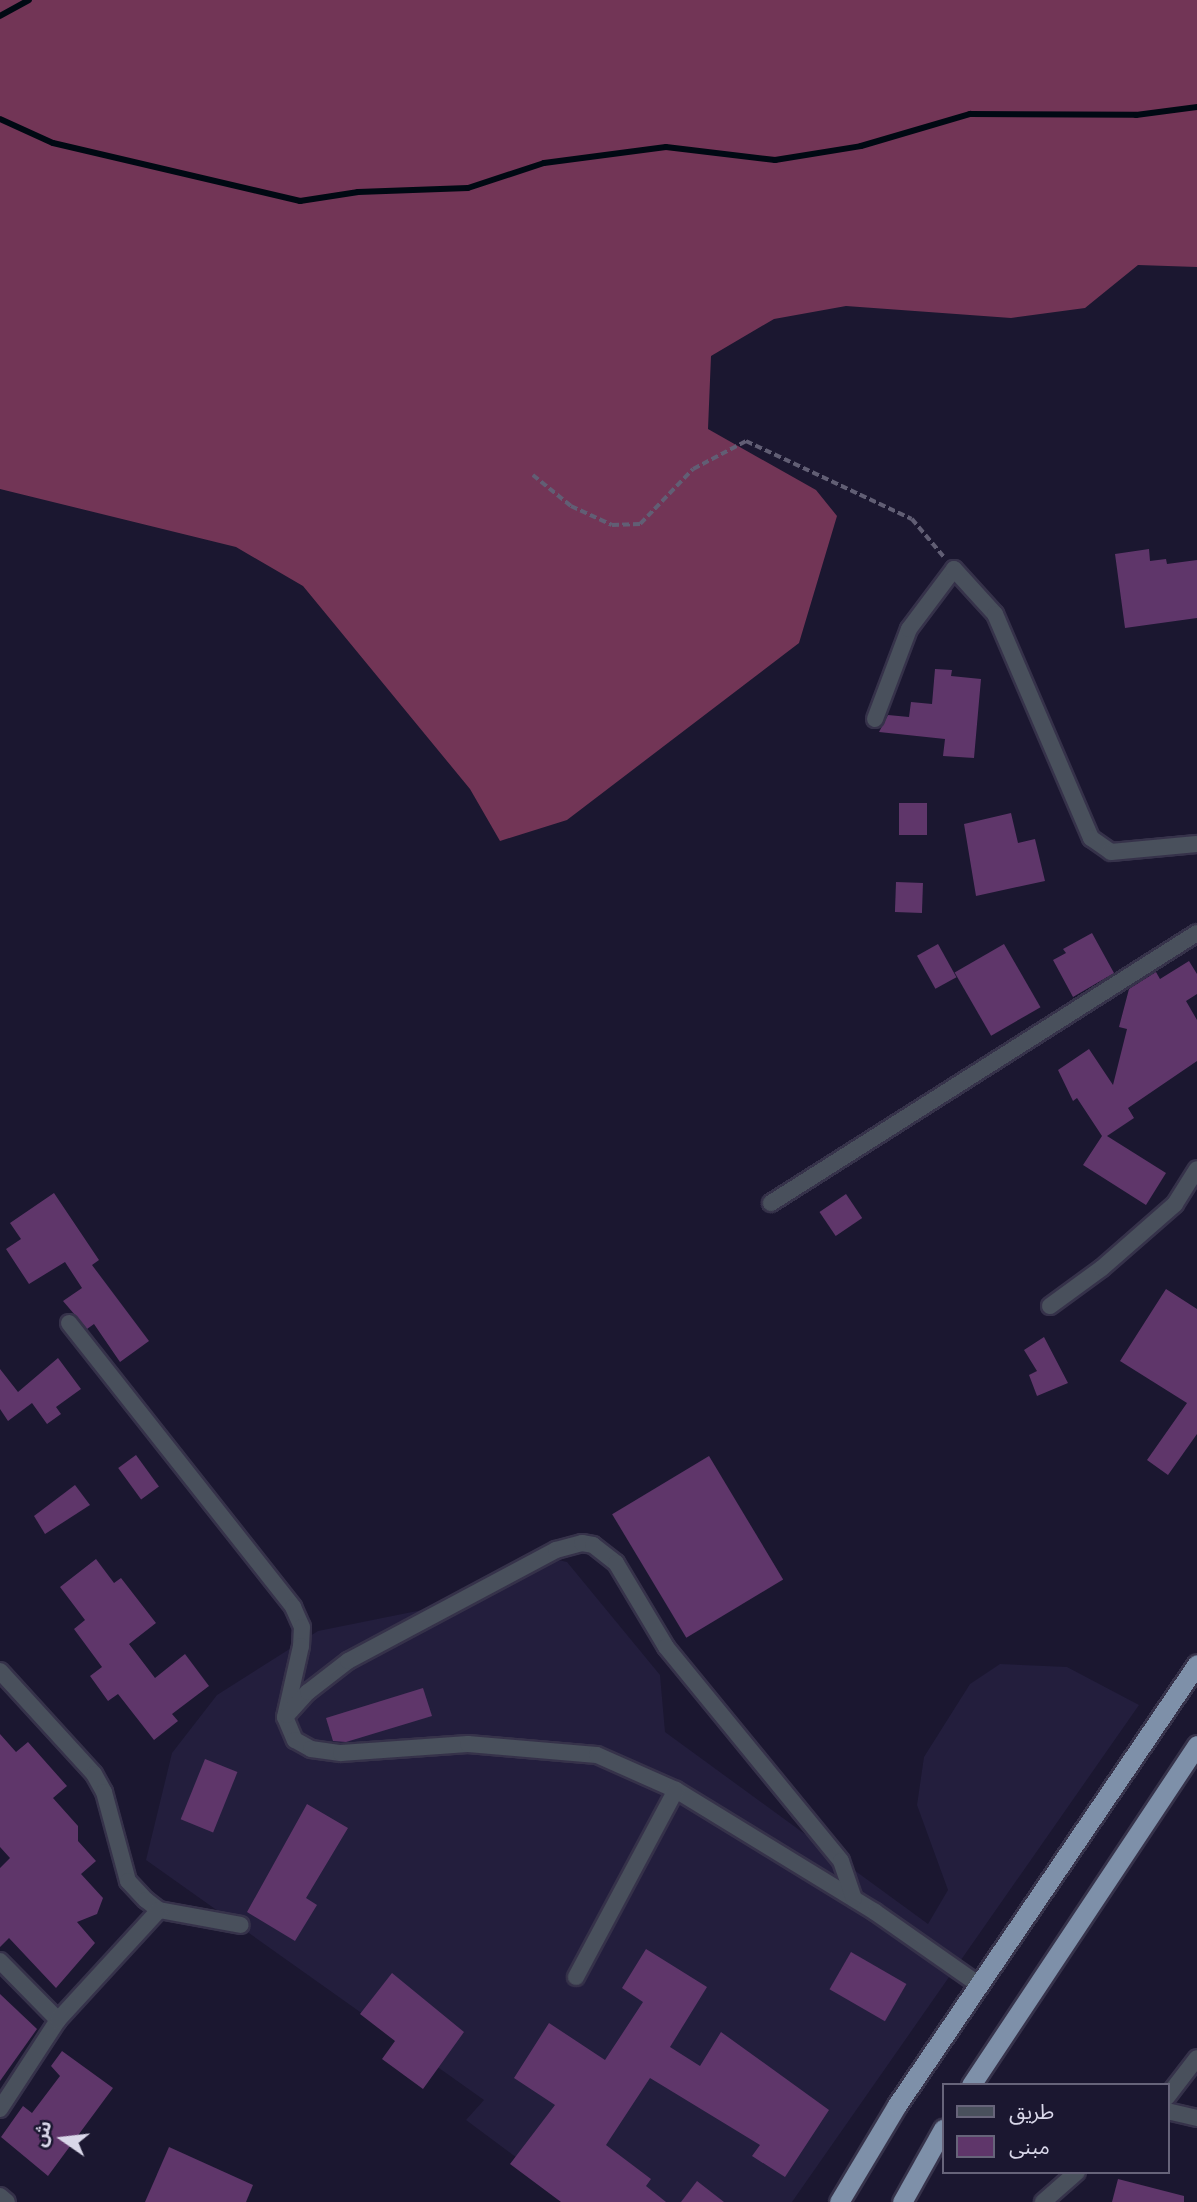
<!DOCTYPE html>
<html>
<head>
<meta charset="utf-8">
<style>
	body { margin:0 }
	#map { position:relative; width:1197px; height:2202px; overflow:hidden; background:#1b1730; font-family:Poppins,"Noto Sans Arabic",sans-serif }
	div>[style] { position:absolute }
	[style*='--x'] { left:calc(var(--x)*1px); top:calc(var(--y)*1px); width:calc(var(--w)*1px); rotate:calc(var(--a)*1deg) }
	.built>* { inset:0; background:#231e3d }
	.forest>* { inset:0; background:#723556 }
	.stream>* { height:6px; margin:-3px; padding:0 3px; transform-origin:3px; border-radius:3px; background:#000913 }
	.building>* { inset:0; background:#5f366a; transform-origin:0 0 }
	.path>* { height:3.5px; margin-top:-1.75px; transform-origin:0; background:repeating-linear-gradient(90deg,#615e74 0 7px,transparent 0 10.5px) }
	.roads { filter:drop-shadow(2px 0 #36324a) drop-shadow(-2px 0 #36324a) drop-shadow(0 2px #36324a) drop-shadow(0 -2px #36324a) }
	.minor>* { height:16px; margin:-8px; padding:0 8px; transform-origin:8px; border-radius:8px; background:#49505c }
	.trunk>* { height:19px; margin:-9.5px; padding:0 9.5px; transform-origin:9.5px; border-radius:9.5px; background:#7e90a9 }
	span { translate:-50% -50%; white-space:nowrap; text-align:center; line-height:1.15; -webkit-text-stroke:5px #1b1730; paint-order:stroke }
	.legend { position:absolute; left:942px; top:2083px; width:228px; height:91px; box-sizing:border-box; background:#1b1730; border:2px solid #67647a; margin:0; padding:9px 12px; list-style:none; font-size:21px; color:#d9d7e9 }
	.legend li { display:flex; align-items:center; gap:14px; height:35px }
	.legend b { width:35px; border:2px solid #67647a }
	.north { position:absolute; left:28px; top:2104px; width:70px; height:70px; -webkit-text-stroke:5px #1b1730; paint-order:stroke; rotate:284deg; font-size:19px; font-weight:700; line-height:28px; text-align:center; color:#d9d7e9 }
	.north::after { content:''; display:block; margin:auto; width:24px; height:32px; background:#d9d7e9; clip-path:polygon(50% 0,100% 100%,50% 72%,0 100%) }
</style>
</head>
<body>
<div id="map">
	<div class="built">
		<i style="clip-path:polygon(533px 1554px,567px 1562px,660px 1675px,665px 1732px,928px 1924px,948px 1890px,917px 1805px,924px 1757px,970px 1684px,1000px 1664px,1067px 1667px,1139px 1705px,792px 2202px,576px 2202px,466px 2120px,484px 2100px,146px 1860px,172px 1753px,217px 1695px,318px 1631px,442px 1606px)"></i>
	</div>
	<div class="forest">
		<i style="clip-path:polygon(0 0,1197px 0,1197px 267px,1138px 265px,1085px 308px,1011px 318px,846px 306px,774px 319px,711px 356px,708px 429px,816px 490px,837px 516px,799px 643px,567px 820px,500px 841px,470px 789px,303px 586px,236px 547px,0 489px)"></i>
	</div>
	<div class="stream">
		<i style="--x:0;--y:16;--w:33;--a:-29"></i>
		<i style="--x:0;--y:119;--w:58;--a:24.4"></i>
		<i style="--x:53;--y:143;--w:254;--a:13.2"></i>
		<i style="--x:300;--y:201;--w:59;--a:-8.8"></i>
		<i style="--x:358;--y:192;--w:110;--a:-2.1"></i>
		<i style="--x:468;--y:188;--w:80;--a:-18.2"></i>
		<i style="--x:544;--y:163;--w:123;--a:-7.5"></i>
		<i style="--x:666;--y:147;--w:110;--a:6.8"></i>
		<i style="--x:775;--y:160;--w:87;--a:-9.2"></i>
		<i style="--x:861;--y:146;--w:114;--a:-16.4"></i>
		<i style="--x:970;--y:114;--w:166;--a:0.3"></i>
		<i style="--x:1136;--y:115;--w:62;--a:-7.5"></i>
	</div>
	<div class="building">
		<i style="clip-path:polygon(1149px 549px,1150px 561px,1166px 559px,1167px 564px,1197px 560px,1197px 618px,1125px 628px,1115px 554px)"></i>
		<i style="clip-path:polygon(935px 669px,952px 670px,951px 676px,981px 679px,974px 758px,943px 756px,945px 739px,879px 732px,888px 715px,909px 717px,911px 702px,932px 704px)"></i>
		<i style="left:899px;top:803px;width:28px;height:32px"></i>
		<i style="clip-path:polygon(1011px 813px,1018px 843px,1035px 839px,1045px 881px,976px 896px,964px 824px)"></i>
		<i style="left:896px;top:882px;width:27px;height:30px;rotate:2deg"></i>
		<i style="clip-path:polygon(1092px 933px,1114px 973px,1073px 997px,1053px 960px,1066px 953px,1063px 949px)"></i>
		<i style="left:938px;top:944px;width:38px;height:24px;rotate:61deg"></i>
		<i style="left:1004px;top:944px;width:73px;height:57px;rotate:60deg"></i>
		<i style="clip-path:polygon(1189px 961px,1197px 974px,1197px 994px,1186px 1001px,1197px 1020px,1197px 1061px,1128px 1108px,1134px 1118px,1107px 1136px,1166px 1173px,1146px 1205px,1083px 1165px,1102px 1136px,1077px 1098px,1073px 1101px,1058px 1070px,1089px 1049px,1113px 1085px,1127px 1029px,1119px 1027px,1129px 989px,1156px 972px,1160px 979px)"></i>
		<i style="clip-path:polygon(54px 1193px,99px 1260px,92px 1265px,149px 1341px,120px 1362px,94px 1324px,87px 1329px,63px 1301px,82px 1288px,65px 1262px,29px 1284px,6px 1249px,21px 1239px,10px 1223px)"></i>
		<i style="left:846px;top:1194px;width:29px;height:32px;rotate:56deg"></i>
		<i style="clip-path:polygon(1166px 1289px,1197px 1309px,1197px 1434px,1168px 1475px,1147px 1460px,1187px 1403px,1120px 1361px)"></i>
		<i style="clip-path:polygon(1044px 1337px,1068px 1383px,1037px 1396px,1029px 1375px,1037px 1371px,1024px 1350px)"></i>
		<i style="clip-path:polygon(58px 1358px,81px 1389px,56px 1407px,61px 1414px,47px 1424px,32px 1403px,8px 1421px,0 1409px,0 1369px,18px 1392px)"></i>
		<i style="left:136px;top:1455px;width:39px;height:22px;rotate:54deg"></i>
		<i style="left:709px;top:1456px;width:144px;height:113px;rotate:59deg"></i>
		<i style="clip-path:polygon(75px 1485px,90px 1505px,45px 1534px,34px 1516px)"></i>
		<i style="clip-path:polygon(96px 1559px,114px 1583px,121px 1578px,156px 1623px,129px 1644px,155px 1678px,185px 1654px,209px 1686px,172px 1714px,178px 1721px,154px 1740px,118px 1694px,108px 1701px,90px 1676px,102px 1667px,74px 1629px,85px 1620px,60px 1587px)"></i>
		<i style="clip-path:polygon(423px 1688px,432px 1716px,346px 1742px,333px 1741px,326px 1718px)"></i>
		<i style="clip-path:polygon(0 1734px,16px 1752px,28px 1742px,67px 1786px,53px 1798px,78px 1826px,78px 1841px,96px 1861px,81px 1874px,103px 1898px,97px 1914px,77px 1922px,95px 1943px,56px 1988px,9px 1938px,0 1947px,0 1868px,10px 1858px,0 1847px)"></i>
		<i style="left:205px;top:1759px;width:35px;height:65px;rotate:22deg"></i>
		<i style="clip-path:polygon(307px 1804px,348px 1828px,306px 1898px,317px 1905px,295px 1941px,247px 1912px)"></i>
		<i style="clip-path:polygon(646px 1949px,707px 1987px,670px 2047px,700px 2066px,721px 2032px,829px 2110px,785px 2177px,752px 2156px,760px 2145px,650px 2078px,606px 2145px,651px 2179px,646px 2186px,666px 2202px,561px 2202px,510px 2164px,555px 2105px,514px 2078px,549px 2023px,605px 2060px,643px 2002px,622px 1988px)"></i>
		<i style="left:851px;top:1952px;width:64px;height:43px;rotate:30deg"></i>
		<i style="clip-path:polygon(392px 1973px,464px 2032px,423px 2089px,382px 2059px,395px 2041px,360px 2014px)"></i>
		<i style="clip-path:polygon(0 1994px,37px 2029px,0 2081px)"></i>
		<i style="clip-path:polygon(62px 2051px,113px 2088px,48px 2176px,1px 2137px,23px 2106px,32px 2113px,60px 2076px,51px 2066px)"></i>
		<i style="clip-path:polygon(169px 2147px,253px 2185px,246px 2202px,145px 2202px)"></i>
		<i style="clip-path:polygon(1118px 2179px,1184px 2196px,1184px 2202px,1112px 2202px)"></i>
		<i style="clip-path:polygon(697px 2181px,724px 2202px,681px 2202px)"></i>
	</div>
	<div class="path">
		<i style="--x:533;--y:475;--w:49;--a:39.2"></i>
		<i style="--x:571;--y:506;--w:45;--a:24.9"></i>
		<i style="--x:612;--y:525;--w:28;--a:-2"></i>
		<i style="--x:640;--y:524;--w:76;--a:-46.1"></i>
		<i style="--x:693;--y:469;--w:60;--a:-27.8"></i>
		<i style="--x:746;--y:441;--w:183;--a:25.2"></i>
		<i style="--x:912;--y:519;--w:50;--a:49.9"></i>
	</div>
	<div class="roads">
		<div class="minor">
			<i style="--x:875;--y:719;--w:96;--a:-69.3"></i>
			<i style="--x:909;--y:629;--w:75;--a:-53.1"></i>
			<i style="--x:954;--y:569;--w:61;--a:47.7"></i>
			<i style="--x:995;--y:614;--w:244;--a:66.8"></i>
			<i style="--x:1091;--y:838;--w:24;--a:35"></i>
			<i style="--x:1111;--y:852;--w:86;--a:-5.3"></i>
			<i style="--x:771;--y:1203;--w:504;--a:-32.37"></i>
			<i style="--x:1050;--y:1306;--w:64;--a:-36.2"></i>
			<i style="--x:1102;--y:1268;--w:97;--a:-41.2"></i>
			<i style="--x:1175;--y:1204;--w:41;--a:-57.8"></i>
			<i style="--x:69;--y:1323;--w:362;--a:51.7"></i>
			<i style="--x:293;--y:1607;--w:22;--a:66"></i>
			<i style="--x:302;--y:1627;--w:19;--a:93"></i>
			<i style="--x:301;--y:1646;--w:73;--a:102.7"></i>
			<i style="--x:285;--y:1717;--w:25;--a:67"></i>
			<i style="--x:295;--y:1740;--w:18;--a:29"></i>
			<i style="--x:311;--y:1749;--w:30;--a:8"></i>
			<i style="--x:341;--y:1753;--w:127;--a:-4.1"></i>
			<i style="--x:468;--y:1744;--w:129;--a:4.9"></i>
			<i style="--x:597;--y:1755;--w:86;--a:23.9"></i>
			<i style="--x:676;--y:1790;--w:233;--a:31.5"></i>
			<i style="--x:875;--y:1912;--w:126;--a:35"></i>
			<i style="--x:0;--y:1671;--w:139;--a:47.6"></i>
			<i style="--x:94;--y:1774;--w:21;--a:61"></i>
			<i style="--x:104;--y:1792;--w:92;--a:74.9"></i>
			<i style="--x:128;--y:1881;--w:26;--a:47"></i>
			<i style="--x:146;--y:1900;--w:16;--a:38"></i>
			<i style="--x:159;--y:1910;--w:83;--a:10.4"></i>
			<i style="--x:287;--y:1715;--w:31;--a:-48"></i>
			<i style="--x:308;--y:1692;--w:51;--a:-37.8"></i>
			<i style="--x:348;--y:1661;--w:236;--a:-28.1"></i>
			<i style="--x:556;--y:1550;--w:27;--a:-15"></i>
			<i style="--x:582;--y:1543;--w:11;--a:10"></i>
			<i style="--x:593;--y:1545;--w:29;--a:38"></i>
			<i style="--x:616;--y:1563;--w:98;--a:59.2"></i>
			<i style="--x:666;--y:1647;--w:276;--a:50.7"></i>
			<i style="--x:841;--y:1861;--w:40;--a:71.1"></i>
			<i style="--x:0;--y:1961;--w:83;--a:45.5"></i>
			<i style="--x:576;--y:1977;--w:212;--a:-61.9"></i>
			<i style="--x:1167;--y:2097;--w:49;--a:-52.4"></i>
			<i style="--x:0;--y:2109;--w:106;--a:-56.9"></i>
			<i style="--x:58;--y:2020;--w:149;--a:-47.4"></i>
			<i style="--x:1167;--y:2111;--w:31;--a:13"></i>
			<i style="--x:0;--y:2196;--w:9;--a:41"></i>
			<i style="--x:1043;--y:2202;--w:45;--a:-41.4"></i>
		</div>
		<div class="trunk">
			<i style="--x:971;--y:2085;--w:408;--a:-56.4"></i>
			<i style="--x:839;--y:2202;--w:113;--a:-59.1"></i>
			<i style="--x:897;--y:2105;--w:533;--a:-55.77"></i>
			<i style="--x:902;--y:2202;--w:84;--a:-60.7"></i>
		</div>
	</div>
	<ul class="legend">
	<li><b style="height:9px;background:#49505c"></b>طريق</li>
	<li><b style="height:19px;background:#5f366a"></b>مبنى</li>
	</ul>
	<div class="north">ش</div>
</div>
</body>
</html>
